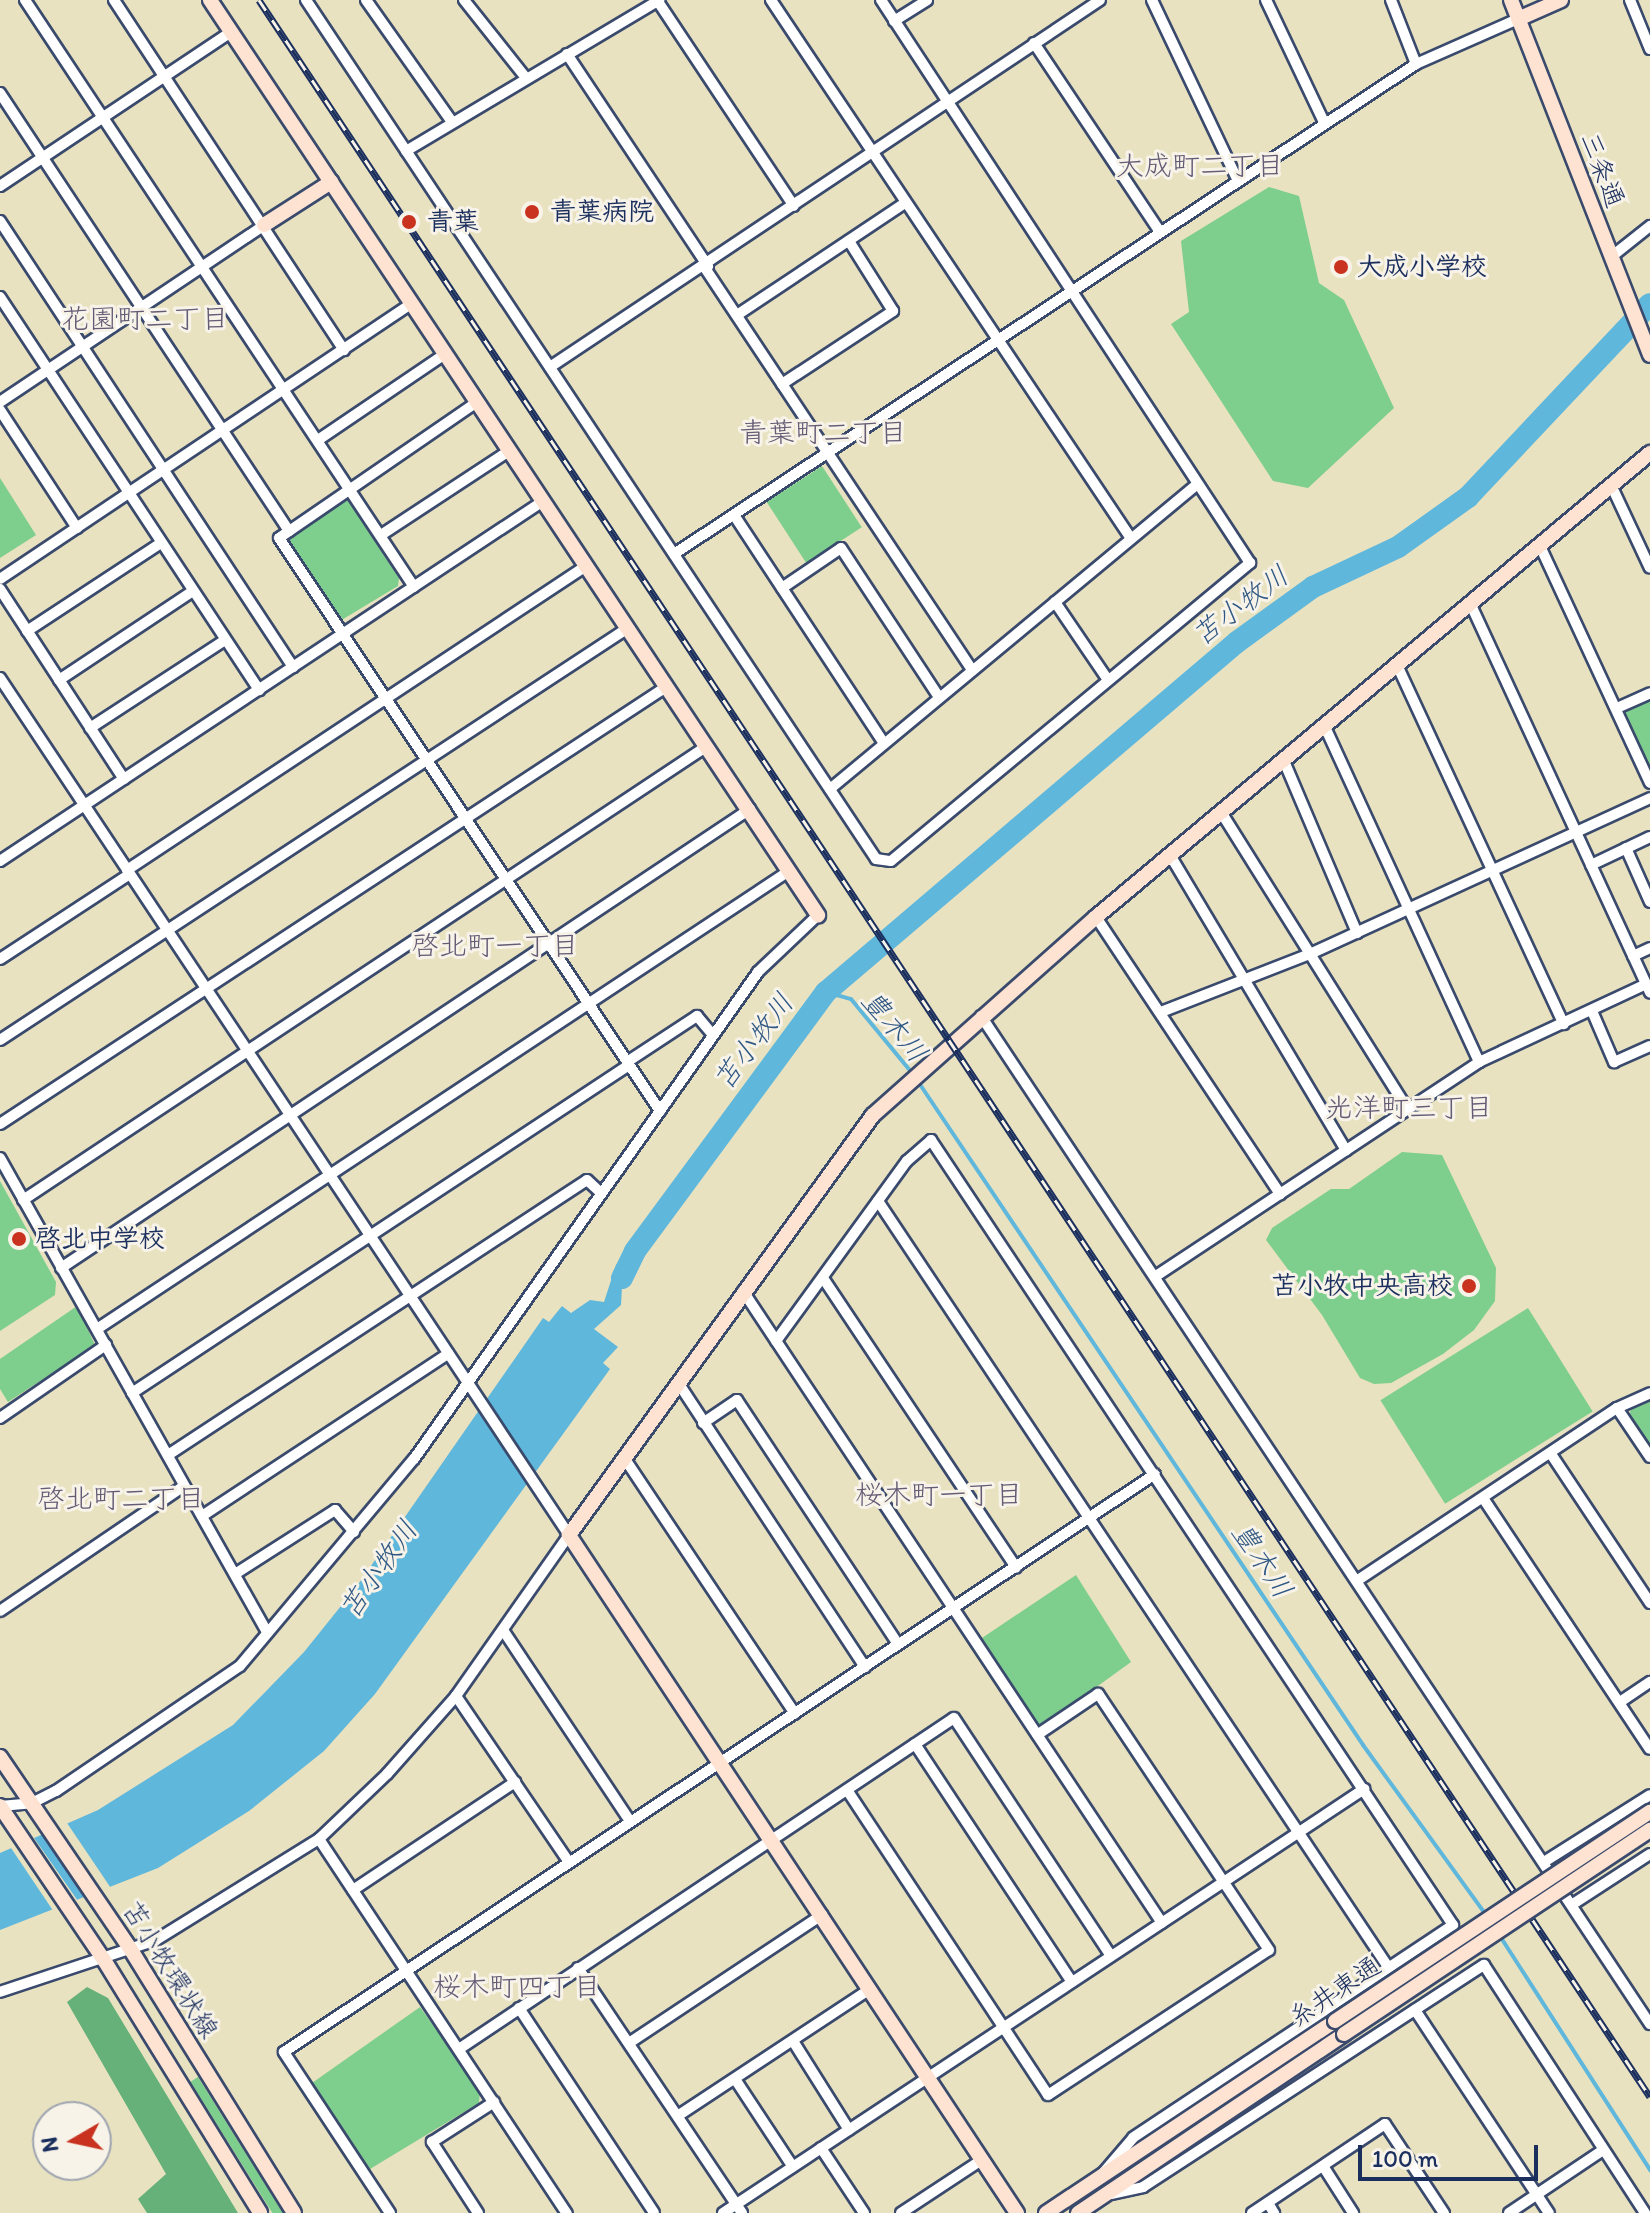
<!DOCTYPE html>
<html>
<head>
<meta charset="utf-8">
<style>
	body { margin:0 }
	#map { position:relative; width:1650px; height:2213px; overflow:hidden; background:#e9e2c0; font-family:Itim,"Klee One",sans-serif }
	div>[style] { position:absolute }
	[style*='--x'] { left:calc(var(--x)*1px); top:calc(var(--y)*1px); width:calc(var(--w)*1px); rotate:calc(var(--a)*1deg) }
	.green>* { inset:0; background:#7ece8e; transform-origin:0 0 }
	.forest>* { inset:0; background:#66b179 }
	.water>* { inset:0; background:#60b7dc }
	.pier>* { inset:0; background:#e9e2c0; transform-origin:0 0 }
	.stream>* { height:4px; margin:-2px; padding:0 2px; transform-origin:2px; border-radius:2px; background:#60b7dc }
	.river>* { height:22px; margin:-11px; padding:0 11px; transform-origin:11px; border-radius:11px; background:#60b7dc }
	.roads { filter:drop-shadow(2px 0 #3a4a6d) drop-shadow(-2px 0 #3a4a6d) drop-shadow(0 2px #3a4a6d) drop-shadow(0 -2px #3a4a6d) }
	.street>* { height:10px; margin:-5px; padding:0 5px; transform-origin:5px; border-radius:5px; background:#fff }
	.secondary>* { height:14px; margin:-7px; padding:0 7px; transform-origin:7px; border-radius:7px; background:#fee3d2 }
	.rail>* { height:7px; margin-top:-3.5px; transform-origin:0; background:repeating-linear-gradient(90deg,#f7f3e8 0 12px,#1b2f5e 0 24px); box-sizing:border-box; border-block:2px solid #1b2f5e }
	.bridges { filter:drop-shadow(2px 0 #3a4a6d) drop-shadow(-2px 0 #3a4a6d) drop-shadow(0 2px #3a4a6d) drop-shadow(0 -2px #3a4a6d) }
	.secondary-bridge>* { height:14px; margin:-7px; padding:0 7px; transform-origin:7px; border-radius:7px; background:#fee3d2 }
	.dots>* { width:22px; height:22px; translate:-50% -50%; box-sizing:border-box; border:4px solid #f7f3e8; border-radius:50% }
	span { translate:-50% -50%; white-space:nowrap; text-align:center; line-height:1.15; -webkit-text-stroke:6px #f7f3e8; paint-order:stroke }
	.street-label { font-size:26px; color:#1b2f5e }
	.poi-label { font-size:26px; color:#1b2f5e; font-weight:700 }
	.left { translate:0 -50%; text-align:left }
	.right { translate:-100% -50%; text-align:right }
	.neighbourhood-label { font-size:28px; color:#645b75 }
	.water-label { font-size:28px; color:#305884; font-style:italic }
	.north { position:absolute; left:32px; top:2101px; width:80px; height:80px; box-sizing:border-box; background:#f7f3e8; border:2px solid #9fa5b1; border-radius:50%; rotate:261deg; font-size:22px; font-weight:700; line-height:32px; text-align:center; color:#1b2f5e }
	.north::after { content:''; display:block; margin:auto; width:28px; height:36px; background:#c8321e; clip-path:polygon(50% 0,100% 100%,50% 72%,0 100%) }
	.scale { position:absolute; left:1358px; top:2145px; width:180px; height:36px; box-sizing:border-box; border:4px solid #1b2f5e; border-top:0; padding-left:10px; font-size:24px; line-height:28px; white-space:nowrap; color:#1b2f5e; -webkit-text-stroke:6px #f7f3e8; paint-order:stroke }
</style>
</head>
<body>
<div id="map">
	<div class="green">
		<i style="clip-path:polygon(1269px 187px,1299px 196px,1319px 283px,1344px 300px,1394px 408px,1308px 488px,1273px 481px,1171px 324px,1189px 312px,1181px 241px)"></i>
		<i style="left:822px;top:466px;width:73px;height:66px;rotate:57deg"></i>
		<i style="clip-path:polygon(0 478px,36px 535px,0 558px)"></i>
		<i style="clip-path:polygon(347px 499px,399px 578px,398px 586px,340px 621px,288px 541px)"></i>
		<i style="clip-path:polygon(1650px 698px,1650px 768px,1624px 710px)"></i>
		<i style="clip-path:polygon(1402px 1152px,1442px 1155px,1496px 1268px,1495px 1301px,1474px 1330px,1443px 1354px,1391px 1383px,1374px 1384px,1360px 1378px,1322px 1315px,1266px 1240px,1272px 1228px,1331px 1189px,1349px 1189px)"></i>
		<i style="clip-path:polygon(0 1181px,56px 1282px,55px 1295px,0 1331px)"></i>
		<i style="clip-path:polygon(77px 1306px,95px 1345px,8px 1402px,0 1389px,0 1359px)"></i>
		<i style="left:1528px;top:1308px;width:122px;height:174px;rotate:58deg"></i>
		<i style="clip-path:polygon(1650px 1401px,1650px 1447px,1629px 1416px,1631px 1409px)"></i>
		<i style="clip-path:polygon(1076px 1575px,1131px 1662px,1044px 1725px,1036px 1724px,982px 1638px)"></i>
		<i style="clip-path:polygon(420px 2007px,480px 2091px,479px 2103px,370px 2169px,312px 2083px)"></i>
		<i style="left:198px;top:2077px;width:160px;height:9px;rotate:58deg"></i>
	</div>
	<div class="forest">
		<i style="clip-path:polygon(87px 1987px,108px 1998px,238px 2213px,147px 2213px,138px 2199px,166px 2174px,67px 2002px)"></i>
	</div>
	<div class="water">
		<i style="clip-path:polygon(632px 1245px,636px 1254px,622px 1287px,621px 1305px,594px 1329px,618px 1347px,603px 1363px,610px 1369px,375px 1694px,324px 1751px,249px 1811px,158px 1868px,0 1930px,0 1853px,98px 1810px,233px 1725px,304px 1652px,357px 1586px,543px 1318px,549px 1322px,562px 1306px,571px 1313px,590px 1300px,604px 1302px,616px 1265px)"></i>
	</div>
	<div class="pier">
		<i style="left:65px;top:1820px;width:85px;height:27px;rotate:56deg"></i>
		<i style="clip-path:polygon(32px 1835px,80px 1904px,56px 1915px,9px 1845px)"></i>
	</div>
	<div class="stream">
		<i style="--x:826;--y:992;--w:26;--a:16"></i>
		<i style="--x:851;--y:999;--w:96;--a:50.5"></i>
		<i style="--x:917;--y:1080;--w:801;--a:56.15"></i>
		<i style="--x:1363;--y:1745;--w:211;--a:54.1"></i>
		<i style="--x:1498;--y:1933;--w:282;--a:57.3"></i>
	</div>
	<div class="river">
		<i style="--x:622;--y:1278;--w:30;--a:-64"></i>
		<i style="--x:635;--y:1251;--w:322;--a:-53.6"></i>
		<i style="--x:826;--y:992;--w:540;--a:-40.42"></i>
		<i style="--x:1237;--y:642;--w:94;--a:-35.9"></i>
		<i style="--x:1313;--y:587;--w:94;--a:-25.2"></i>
		<i style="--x:1398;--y:547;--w:86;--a:-35.5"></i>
		<i style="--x:1468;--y:497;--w:265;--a:-46.7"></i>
	</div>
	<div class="roads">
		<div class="street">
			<i style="--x:25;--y:0;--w:704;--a:56.47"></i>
			<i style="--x:114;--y:0;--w:419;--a:56.7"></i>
			<i style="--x:306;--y:0;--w:1031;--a:56.43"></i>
			<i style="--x:876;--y:859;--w:15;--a:8"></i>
			<i style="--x:891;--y:861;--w:467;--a:-39.7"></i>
			<i style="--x:1250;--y:563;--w:673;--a:-123.24"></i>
			<i style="--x:366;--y:0;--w:149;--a:54.8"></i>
			<i style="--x:464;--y:0;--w:100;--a:51.5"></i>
			<i style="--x:657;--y:0;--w:247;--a:56.4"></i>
			<i style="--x:771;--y:0;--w:646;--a:56.24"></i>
			<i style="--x:1152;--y:0;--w:200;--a:64.6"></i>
			<i style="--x:1266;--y:0;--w:137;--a:64.6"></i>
			<i style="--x:1391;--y:0;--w:69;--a:68.7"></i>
			<i style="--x:1630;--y:0;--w:53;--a:67.8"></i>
			<i style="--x:894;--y:21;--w:39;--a:-32"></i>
			<i style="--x:1034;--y:43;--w:227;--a:56.3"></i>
			<i style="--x:567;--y:54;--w:255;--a:56.4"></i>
			<i style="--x:0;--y:93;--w:525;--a:56.58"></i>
			<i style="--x:406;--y:151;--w:295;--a:-30.8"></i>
			<i style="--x:0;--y:186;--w:278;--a:-33.7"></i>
			<i style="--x:0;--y:221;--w:534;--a:56.7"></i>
			<i style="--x:1611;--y:257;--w:50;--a:-38.5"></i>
			<i style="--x:705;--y:268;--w:483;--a:56.4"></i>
			<i style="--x:0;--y:297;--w:471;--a:56.6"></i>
			<i style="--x:737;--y:315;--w:202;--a:-33.7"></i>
			<i style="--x:550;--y:367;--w:661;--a:-33.71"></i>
			<i style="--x:782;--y:384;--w:133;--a:-33.3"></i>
			<i style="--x:893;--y:311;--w:83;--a:-122.2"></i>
			<i style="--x:0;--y:402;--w:318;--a:-33.8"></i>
			<i style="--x:477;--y:402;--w:240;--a:145.5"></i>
			<i style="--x:279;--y:538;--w:688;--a:56.38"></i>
			<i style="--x:0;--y:410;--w:141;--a:56.9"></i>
			<i style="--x:318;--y:440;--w:153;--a:-34.1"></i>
			<i style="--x:1612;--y:487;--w:89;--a:64.9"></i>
			<i style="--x:734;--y:515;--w:273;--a:56.7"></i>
			<i style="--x:381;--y:535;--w:153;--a:-33.3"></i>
			<i style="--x:1540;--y:546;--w:261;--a:65.1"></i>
			<i style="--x:674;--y:554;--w:889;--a:-33.44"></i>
			<i style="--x:1416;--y:64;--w:111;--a:-23.8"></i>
			<i style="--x:0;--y:579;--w:495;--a:-33.8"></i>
			<i style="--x:782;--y:588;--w:71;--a:-34.1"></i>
			<i style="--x:841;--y:548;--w:178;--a:56.7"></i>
			<i style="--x:0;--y:589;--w:227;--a:56.9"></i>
			<i style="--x:1055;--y:602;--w:94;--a:55.8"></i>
			<i style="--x:1471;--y:605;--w:427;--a:65.2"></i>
			<i style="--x:27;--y:631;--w:160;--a:-33.3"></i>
			<i style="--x:1397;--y:665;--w:396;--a:65.1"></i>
			<i style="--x:0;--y:678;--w:1029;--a:56.42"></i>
			<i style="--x:569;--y:1535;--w:197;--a:125.1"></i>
			<i style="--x:456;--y:1696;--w:104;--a:131.5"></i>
			<i style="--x:387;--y:1774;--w:94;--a:136.3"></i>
			<i style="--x:319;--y:1839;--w:192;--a:148.2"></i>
			<i style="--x:156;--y:1940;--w:164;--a:161.6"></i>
			<i style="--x:59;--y:680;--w:161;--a:-33.6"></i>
			<i style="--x:1617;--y:708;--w:36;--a:-24"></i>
			<i style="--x:1325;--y:727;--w:369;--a:65.3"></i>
			<i style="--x:90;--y:728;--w:161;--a:-33.1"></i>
			<i style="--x:1284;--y:761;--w:187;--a:67"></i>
			<i style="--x:830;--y:789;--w:477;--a:-39.7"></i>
			<i style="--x:1221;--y:812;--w:350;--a:57.9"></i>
			<i style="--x:1626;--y:848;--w:59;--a:66"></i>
			<i style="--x:1170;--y:855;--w:344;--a:59.2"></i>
			<i style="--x:0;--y:861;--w:651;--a:-33.54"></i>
			<i style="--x:1591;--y:865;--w:65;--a:-25.4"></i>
			<i style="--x:127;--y:870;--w:551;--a:-33.52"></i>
			<i style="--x:1096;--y:917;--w:333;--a:56.4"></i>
			<i style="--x:1633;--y:956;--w:19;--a:-25"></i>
			<i style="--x:0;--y:959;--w:155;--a:-33.2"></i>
			<i style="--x:1592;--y:1011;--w:56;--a:66.7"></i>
			<i style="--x:1614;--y:1062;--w:39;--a:-24"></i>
			<i style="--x:1161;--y:1012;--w:162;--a:-21.3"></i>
			<i style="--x:1312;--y:953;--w:372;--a:-24.6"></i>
			<i style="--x:981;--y:1016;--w:1210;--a:56.43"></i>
			<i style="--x:0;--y:1040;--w:751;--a:-33.27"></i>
			<i style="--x:627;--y:1062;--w:84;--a:-33.3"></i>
			<i style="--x:697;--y:1016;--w:23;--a:50"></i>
			<i style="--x:0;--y:1124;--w:797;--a:-33.27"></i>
			<i style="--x:0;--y:1158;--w:544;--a:60.61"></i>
			<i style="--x:23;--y:1200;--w:821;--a:-33.57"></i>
			<i style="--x:878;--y:1201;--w:920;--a:56.34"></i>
			<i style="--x:61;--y:1268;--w:828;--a:-33.67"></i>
			<i style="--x:1156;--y:1276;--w:387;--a:-33.5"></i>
			<i style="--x:1479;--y:1062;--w:184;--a:-25"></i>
			<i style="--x:823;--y:1278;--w:348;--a:56.3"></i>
			<i style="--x:743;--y:1291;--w:758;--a:56.46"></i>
			<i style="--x:97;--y:1329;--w:830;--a:-33.5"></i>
			<i style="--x:776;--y:1341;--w:223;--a:-54"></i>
			<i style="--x:907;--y:1161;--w:32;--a:-41"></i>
			<i style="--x:931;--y:1140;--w:943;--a:56.38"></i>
			<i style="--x:1453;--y:1925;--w:384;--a:146.4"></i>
			<i style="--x:1133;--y:2138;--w:46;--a:130.6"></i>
			<i style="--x:679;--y:1384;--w:339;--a:56.7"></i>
			<i style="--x:132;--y:1393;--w:595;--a:-33.42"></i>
			<i style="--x:1617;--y:1408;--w:59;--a:56"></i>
			<i style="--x:0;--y:1418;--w:129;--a:-34.6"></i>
			<i style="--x:703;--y:1423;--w:41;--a:-34.1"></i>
			<i style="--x:737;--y:1400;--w:292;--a:56.6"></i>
			<i style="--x:1551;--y:1454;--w:179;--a:56.4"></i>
			<i style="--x:168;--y:1455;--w:501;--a:-33.28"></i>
			<i style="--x:587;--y:1180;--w:19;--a:43"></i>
			<i style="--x:625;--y:1459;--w:306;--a:56.3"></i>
			<i style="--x:1483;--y:1498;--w:301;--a:56.4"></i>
			<i style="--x:202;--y:1516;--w:295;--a:-33.4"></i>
			<i style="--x:235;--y:1574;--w:119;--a:-32.6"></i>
			<i style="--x:335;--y:1510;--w:29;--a:49"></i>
			<i style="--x:1358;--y:1580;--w:311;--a:-33.6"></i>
			<i style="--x:1617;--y:1408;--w:36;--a:-24"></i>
			<i style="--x:0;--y:1611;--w:222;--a:-34.2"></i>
			<i style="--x:503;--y:1630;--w:229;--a:56.4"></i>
			<i style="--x:456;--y:1696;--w:201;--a:55.8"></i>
			<i style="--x:1620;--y:1702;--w:36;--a:-34"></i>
			<i style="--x:915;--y:1744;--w:285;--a:56.6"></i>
			<i style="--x:847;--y:1790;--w:365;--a:56.6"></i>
			<i style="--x:1048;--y:2095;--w:264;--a:-33.3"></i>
			<i style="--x:1269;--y:1950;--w:308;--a:-123.7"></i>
			<i style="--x:1098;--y:1694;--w:73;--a:146.1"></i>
			<i style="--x:0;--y:1806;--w:32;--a:-5"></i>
			<i style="--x:32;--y:1803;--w:27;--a:-27"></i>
			<i style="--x:56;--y:1791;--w:222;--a:-34.2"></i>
			<i style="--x:240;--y:1666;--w:270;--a:-50"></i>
			<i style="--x:414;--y:1459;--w:596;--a:-54.76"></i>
			<i style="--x:758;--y:972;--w:83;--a:-43.5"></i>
			<i style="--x:319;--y:1839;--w:449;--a:56.5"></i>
			<i style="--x:1544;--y:1862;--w:125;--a:-32.3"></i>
			<i style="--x:353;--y:1890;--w:195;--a:-33.7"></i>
			<i style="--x:1573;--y:1904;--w:92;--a:-33"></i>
			<i style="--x:578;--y:1968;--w:295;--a:56.2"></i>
			<i style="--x:519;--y:2008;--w:245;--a:56.6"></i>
			<i style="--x:1415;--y:2010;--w:243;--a:56.6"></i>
			<i style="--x:793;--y:2041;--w:105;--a:57.8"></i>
			<i style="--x:629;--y:2043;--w:232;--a:-33.6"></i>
			<i style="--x:459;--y:2049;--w:595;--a:-33.77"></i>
			<i style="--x:954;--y:1718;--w:285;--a:56.6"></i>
			<i style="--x:735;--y:2079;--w:105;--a:56.6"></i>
			<i style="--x:679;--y:2115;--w:229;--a:-33.4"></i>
			<i style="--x:821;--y:2148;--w:78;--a:56.5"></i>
			<i style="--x:1323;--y:2166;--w:56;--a:57.4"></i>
			<i style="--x:1111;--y:2194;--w:33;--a:-12"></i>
			<i style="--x:1143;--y:2187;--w:407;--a:-33.1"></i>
			<i style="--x:1484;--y:1965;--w:296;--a:57"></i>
			<i style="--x:1268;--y:2203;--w:12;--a:59"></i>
			<i style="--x:390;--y:2213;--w:193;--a:-123.4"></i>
			<i style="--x:284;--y:2052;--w:1045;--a:-33.57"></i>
			<i style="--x:478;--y:2213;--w:85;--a:-122.9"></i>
			<i style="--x:432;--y:2142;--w:74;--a:-32.8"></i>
			<i style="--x:723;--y:2213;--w:769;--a:-33.48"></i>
			<i style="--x:901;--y:2213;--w:98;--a:-33.4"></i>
			<i style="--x:1252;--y:2213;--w:160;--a:-33.8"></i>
			<i style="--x:1385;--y:2124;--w:107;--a:56.5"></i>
			<i style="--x:1509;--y:2213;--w:113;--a:-33.8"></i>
		</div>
		<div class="secondary">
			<i style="--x:210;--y:0;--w:1099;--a:56.4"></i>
			<i style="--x:1511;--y:0;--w:381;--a:68.6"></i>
			<i style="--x:1518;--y:19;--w:47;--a:-23.8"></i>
			<i style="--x:264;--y:225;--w:80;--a:-32.7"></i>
			<i style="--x:0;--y:1757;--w:233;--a:55.8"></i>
			<i style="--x:131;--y:1950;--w:309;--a:58.2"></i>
			<i style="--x:0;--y:1806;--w:186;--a:56"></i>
			<i style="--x:104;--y:1960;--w:297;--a:58.3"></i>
			<i style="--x:1017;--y:2213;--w:813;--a:-123.46"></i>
			<i style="--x:569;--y:1535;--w:518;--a:-54.1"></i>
			<i style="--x:873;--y:1115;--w:298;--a:-41.6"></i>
			<i style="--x:1096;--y:917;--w:723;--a:-39.95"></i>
			<i style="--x:1046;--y:2213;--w:347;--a:-33.6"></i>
			<i style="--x:1078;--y:2213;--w:321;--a:-33.9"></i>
		</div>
	</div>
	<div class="rail">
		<i style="--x:259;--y:0;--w:2516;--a:56.44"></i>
	</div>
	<div class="bridges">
		<div class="secondary-bridge">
			<i style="--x:1335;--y:2021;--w:378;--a:-33.6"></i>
			<i style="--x:1344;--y:2034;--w:368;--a:-33.7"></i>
		</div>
	</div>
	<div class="dots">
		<i style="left:532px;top:212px;background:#c8321e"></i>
		<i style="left:409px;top:222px;background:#c8321e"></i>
		<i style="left:1341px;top:267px;background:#c8321e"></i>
		<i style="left:19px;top:1239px;background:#c8321e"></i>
		<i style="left:1469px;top:1286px;background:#c8321e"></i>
	</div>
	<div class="street-label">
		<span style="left:1602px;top:170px;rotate:69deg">三条通</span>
		<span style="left:170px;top:1970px;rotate:58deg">苫小牧環状線</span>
		<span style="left:1335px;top:1992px;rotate:-34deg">糸井東通</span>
	</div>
	<div class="poi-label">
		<span class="left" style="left:550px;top:212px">青葉病院</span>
		<span class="left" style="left:427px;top:222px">青葉</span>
		<span class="left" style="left:1357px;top:267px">大成小学校</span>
		<span class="left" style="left:35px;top:1239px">啓北中学校</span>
		<span class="right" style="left:1453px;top:1286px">苫小牧中央高校</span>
	</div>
	<div class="neighbourhood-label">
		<span style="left:1200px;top:165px">大成町二丁目</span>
		<span style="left:145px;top:318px">花園町二丁目</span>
		<span style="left:823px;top:432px">青葉町二丁目</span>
		<span style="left:495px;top:945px">啓北町一丁目</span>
		<span style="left:1409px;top:1107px">光洋町三丁目</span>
		<span style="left:939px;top:1494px">桜木町一丁目</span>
		<span style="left:121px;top:1498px">啓北町二丁目</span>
		<span style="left:517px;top:1986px">桜木町四丁目</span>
	</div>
	<div class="water-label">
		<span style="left:1240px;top:605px;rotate:-37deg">苫小牧川</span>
		<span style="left:895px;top:1026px;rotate:50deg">豊木川</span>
		<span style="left:753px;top:1041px;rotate:-53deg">苫小牧川</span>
		<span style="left:1263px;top:1560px;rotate:56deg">豊木川</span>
		<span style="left:378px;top:1569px;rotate:-55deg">苫小牧川</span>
	</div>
	<div class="north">N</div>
	<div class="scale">100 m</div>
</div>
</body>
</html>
